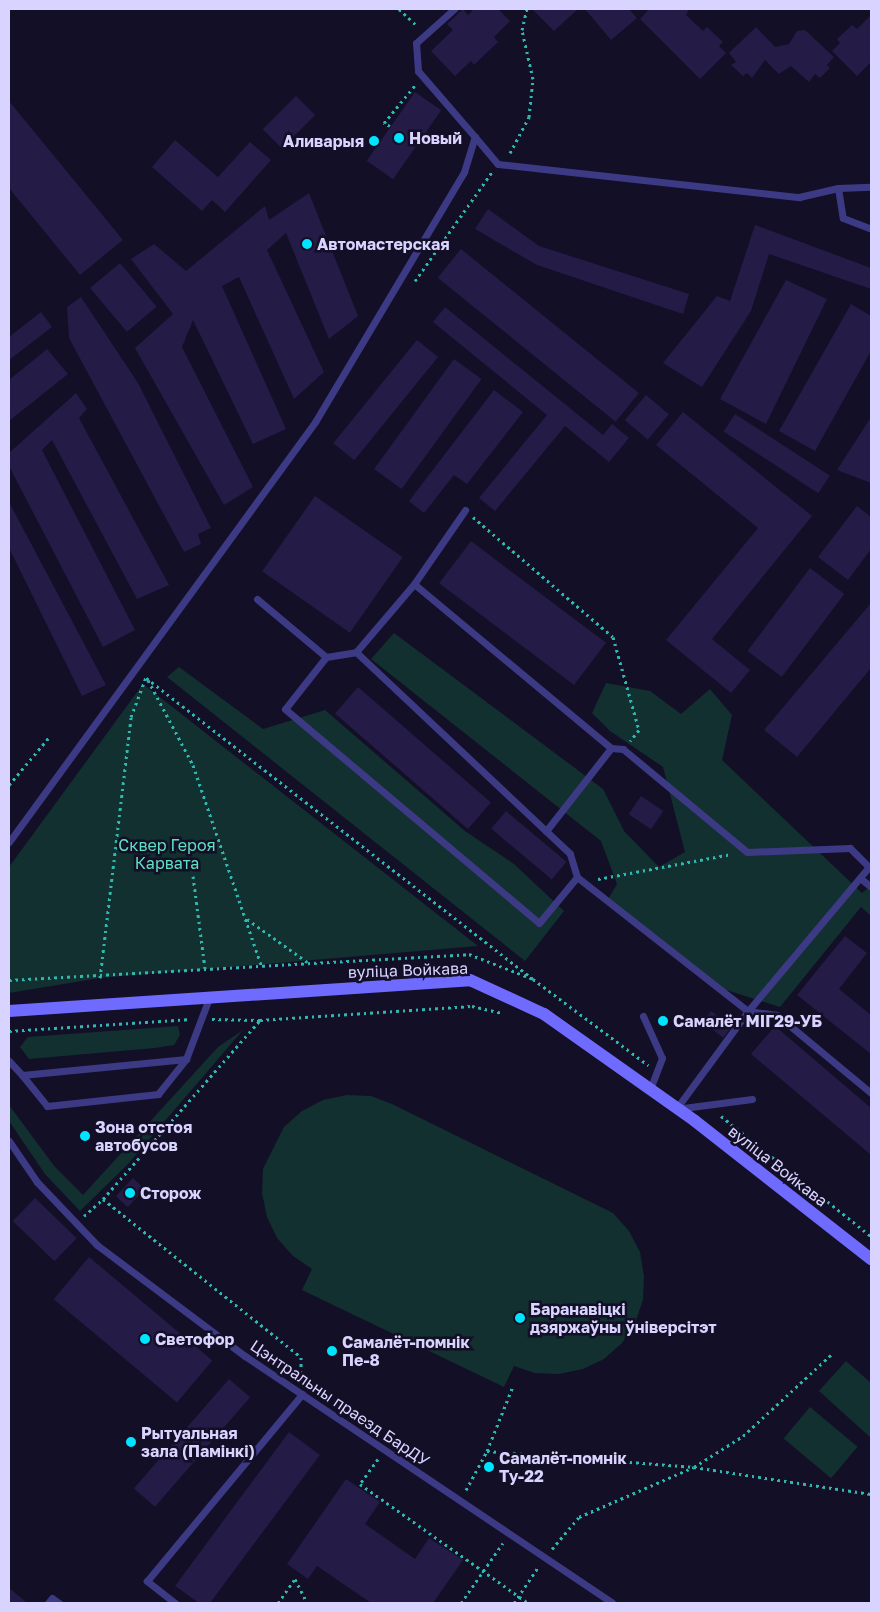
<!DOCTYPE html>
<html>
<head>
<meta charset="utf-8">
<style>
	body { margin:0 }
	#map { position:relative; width:880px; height:1612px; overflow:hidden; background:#130f26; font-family:"Golos Text",sans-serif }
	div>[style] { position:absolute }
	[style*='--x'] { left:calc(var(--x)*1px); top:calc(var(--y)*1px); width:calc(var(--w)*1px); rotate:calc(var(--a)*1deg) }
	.green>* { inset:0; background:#12302f; transform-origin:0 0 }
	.building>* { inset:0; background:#241b47; transform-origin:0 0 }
	.path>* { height:3px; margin-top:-1.5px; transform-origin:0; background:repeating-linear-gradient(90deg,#2fb8b0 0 2.5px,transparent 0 6.5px) }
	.service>* { height:7px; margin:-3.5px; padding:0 3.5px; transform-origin:3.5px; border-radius:3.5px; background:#3d3a85 }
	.secondary>* { height:12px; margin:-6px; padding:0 6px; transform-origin:6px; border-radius:6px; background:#6f6bff }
	.dots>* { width:14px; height:14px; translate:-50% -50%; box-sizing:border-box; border:2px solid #130f26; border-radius:50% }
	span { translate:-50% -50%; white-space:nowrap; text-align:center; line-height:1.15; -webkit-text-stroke:5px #130f26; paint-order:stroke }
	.poi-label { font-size:16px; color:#d9d4ff; font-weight:700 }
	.left { translate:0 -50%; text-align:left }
	.right { translate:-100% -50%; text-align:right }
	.park-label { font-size:16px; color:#5fe0c0 }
	.street-label { font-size:16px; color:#d9d4ff }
	.frame { position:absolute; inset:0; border:10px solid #d9d4ff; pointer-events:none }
</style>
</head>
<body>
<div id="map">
	<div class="green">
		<i style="clip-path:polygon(394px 633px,603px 789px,624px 831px,659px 867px,685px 852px,663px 767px,610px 731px,592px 713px,606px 683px,650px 691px,681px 714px,710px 689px,732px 715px,722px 760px,862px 893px,871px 886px,871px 916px,861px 907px,780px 1007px,717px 987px,607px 901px,617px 884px,601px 841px,371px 659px)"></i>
		<i style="clip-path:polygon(179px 667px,263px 729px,325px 710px,465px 831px,514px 864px,564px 911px,525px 961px,167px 677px)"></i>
		<i style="clip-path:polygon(143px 684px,478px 946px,100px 978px,9px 993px,9px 867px)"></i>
		<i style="clip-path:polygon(178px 1026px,180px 1035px,174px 1045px,155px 1048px,29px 1059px,20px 1047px,28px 1037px)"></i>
		<i style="clip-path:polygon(243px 1030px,128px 1164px,80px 1211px,45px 1174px,9px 1121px,9px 1105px,55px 1167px,83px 1195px,218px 1047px)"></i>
		<i style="clip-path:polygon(347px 1095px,371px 1096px,392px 1104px,613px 1213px,629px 1231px,640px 1252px,644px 1276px,643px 1300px,635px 1323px,622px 1343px,604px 1359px,583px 1369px,559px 1374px,535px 1373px,514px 1366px,504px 1387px,302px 1290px,312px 1269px,293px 1256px,277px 1238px,267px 1217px,262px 1193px,263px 1169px,284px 1127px,302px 1111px,323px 1100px)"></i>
		<i style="clip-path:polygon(846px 1361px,871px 1383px,871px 1438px,819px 1391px)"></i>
		<i style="left:810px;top:1407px;width:62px;height:41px;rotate:40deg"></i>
	</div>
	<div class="building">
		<i style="clip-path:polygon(463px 9px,468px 15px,474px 9px,498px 9px,510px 21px,494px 37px,498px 42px,474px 65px,471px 61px,455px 76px,431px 51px,453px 30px,447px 24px)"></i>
		<i style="clip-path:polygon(532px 9px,578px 9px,554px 31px)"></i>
		<i style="clip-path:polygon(585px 9px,629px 9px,637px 18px,611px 40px)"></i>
		<i style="clip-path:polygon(649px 9px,689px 9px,686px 15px,703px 31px,707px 27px,723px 42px,719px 46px,726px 53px,700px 79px,640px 19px)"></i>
		<i style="clip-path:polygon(871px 15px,871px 62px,857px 76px,832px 51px,840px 43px,837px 39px,852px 25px,857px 29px)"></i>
		<i style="clip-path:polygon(756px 27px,775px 47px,789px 44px,797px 31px,805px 30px,834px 57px,827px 65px,830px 68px,820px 78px,815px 74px,809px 82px,791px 66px,779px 74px,765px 60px,752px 78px,747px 73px,743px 76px,731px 65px,736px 62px,729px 53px)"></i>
		<i style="left:415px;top:92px;width:32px;height:84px;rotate:35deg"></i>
		<i style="left:296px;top:96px;width:27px;height:47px;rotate:45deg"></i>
		<i style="clip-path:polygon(9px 101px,123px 240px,80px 275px,9px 188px)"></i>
		<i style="clip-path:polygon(175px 140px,218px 177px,250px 142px,271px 160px,225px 212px,212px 200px,202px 211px,152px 167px)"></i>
		<i style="clip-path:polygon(309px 193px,358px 316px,329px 339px,286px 233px,267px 250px,324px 372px,294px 399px,239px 277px,222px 286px,286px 429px,253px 444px,193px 320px,182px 347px,253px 487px,224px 505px,135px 348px,173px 314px,131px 259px,154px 244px,186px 271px,265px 206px,269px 220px)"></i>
		<i style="clip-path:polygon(488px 209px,539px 246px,689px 294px,683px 314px,537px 265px,475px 229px)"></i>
		<i style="clip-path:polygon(755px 225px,871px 268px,871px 289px,769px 254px,751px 311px,702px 387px,663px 363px,717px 296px,730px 301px)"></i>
		<i style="left:461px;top:249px;width:229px;height:37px;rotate:39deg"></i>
		<i style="left:120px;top:263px;width:57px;height:39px;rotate:50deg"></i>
		<i style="clip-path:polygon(786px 280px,827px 299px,766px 424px,720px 399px)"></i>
		<i style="clip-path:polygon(81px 297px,138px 383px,211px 528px,198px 534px,201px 544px,184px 552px,69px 338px,67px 307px)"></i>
		<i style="clip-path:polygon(851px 304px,871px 316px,871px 351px,815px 451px,779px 431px)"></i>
		<i style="clip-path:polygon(445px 307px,603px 435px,612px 424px,629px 438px,609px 462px,565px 426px,495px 511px,479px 498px,547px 415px,433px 322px)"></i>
		<i style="clip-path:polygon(41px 312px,52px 327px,9px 360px,9px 337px)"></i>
		<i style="left:417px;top:340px;width:27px;height:133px;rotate:39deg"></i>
		<i style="clip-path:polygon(47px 349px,68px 374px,9px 421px,9px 380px)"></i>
		<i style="left:454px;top:359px;width:34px;height:136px;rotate:36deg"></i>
		<i style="clip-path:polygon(494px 390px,523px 412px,467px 484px,454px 475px,424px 513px,409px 501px)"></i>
		<i style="clip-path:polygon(76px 393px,87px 409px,79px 418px,169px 585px,137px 599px,52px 440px,42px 450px,135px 630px,103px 647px,10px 468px,9px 471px,9px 453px)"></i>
		<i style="left:646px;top:395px;width:30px;height:33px;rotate:40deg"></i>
		<i style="clip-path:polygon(683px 412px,812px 516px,712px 639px,750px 670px,731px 693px,666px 640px,758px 528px,656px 445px)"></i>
		<i style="left:735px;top:414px;width:113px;height:21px;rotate:33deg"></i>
		<i style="clip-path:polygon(871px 417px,871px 483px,837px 470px)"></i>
		<i style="left:315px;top:496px;width:107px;height:92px;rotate:35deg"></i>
		<i style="clip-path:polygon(9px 502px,106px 685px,82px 696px,9px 548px)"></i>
		<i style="clip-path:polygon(857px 506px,871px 517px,871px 549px,848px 580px,818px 557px)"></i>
		<i style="left:471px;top:541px;width:169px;height:53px;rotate:37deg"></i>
		<i style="left:810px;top:568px;width:43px;height:104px;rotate:37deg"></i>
		<i style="clip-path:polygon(871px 603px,871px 668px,797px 757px,764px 730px)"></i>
		<i style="left:358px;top:687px;width:176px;height:35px;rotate:41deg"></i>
		<i style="left:641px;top:796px;width:27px;height:22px;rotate:34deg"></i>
		<i style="left:506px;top:811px;width:79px;height:23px;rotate:40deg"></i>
		<i style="clip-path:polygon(845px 936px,867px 953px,839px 989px,871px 1015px,871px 1054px,797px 995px)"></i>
		<i style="left:711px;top:1011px;width:26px;height:14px;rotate:37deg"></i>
		<i style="clip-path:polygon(775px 1026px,871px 1108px,871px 1155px,751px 1054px)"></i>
		<i style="left:133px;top:1178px;width:16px;height:25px;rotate:43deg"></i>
		<i style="left:35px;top:1198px;width:58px;height:32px;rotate:44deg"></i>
		<i style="left:89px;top:1257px;width:161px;height:55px;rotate:40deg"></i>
		<i style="left:229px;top:1379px;width:28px;height:145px;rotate:41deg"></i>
		<i style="clip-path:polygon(289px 1432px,320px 1455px,210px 1603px,199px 1603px,175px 1586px)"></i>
		<i style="clip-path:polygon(346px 1479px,380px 1502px,365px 1524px,415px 1559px,429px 1538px,463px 1560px,433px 1603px,371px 1603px,317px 1566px,308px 1579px,287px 1564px)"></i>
		<i style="clip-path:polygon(9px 1588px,25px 1601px,24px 1603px,9px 1603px)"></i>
	</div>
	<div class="path">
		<i style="--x:399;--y:9;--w:26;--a:43"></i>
		<i style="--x:390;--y:126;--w:7;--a:-153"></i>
		<i style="--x:384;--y:123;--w:50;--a:-50.6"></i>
		<i style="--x:510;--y:153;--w:41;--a:-62.2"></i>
		<i style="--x:529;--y:117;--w:38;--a:-84"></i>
		<i style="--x:533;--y:79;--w:50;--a:-102.7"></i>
		<i style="--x:522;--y:30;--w:22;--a:-77"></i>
		<i style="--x:415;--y:281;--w:133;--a:-54.8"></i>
		<i style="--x:473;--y:517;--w:184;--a:40.6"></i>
		<i style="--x:613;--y:637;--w:97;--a:74.4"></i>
		<i style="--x:639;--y:730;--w:14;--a:129"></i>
		<i style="--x:148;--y:680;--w:96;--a:62.1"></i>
		<i style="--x:193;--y:765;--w:211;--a:71.2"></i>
		<i style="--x:9;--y:785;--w:65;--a:-50"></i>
		<i style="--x:193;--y:876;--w:94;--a:82.6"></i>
		<i style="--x:598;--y:879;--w:136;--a:-10.6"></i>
		<i style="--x:247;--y:919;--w:74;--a:35.6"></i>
		<i style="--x:100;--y:978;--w:263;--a:-83.2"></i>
		<i style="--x:131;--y:717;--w:43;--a:-69.4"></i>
		<i style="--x:533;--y:979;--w:144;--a:36.8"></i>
		<i style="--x:9;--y:980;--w:461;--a:-3.2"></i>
		<i style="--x:469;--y:954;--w:69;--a:21.3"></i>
		<i style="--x:533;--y:979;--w:493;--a:-142.1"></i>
		<i style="--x:212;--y:1019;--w:48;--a:1.2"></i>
		<i style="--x:260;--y:1020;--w:212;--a:-3.8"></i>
		<i style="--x:472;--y:1006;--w:31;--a:13"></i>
		<i style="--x:9;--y:1031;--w:179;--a:-3.8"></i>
		<i style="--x:721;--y:1116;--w:192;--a:38.7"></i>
		<i style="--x:103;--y:1199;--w:238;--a:-48.7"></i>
		<i style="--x:84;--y:1216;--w:25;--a:-42"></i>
		<i style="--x:103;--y:1199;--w:253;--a:38.6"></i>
		<i style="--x:301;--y:1357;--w:23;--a:90"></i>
		<i style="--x:487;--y:1451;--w:208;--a:4.4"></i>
		<i style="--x:694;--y:1467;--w:179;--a:8.7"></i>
		<i style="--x:378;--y:1459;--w:31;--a:126"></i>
		<i style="--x:360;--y:1484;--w:206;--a:35.3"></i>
		<i style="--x:466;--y:1490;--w:44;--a:-61.7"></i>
		<i style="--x:487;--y:1451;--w:70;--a:-68.2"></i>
		<i style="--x:552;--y:1549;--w:42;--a:-49.8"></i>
		<i style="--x:579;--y:1517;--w:125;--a:-23.5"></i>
		<i style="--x:694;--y:1467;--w:58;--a:-32.3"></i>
		<i style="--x:743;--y:1436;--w:122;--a:-42.7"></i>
		<i style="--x:278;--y:1603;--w:29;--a:-55"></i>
		<i style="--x:295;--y:1579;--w:27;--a:63"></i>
		<i style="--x:461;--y:1603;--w:73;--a:-55"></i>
		<i style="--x:514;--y:1603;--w:45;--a:-56"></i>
	</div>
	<div class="service">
		<i style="--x:475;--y:137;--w:35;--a:50"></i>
		<i style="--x:498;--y:164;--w:303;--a:6.3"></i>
		<i style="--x:799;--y:197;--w:40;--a:-13"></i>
		<i style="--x:838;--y:188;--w:33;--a:-2"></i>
		<i style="--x:838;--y:188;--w:30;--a:81"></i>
		<i style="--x:843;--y:218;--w:30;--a:21"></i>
		<i style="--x:257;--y:599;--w:90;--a:40"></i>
		<i style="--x:326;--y:657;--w:66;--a:128.3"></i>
		<i style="--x:285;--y:709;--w:332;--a:40.1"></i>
		<i style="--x:539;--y:923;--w:60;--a:-50.4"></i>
		<i style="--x:356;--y:652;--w:89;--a:-49.5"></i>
		<i style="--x:414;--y:584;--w:90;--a:-55.4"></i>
		<i style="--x:326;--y:657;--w:30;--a:-9"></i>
		<i style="--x:356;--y:652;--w:294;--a:43.3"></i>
		<i style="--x:570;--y:854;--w:24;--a:73"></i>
		<i style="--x:577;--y:877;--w:217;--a:38.1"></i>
		<i style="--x:748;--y:1011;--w:188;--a:-50"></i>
		<i style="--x:869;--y:867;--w:27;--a:-135"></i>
		<i style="--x:850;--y:848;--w:103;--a:177.8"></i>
		<i style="--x:747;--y:852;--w:161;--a:-140.3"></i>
		<i style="--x:623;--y:749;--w:12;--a:-175"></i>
		<i style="--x:611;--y:748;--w:256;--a:-140.2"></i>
		<i style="--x:546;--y:831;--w:105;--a:-51.9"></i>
		<i style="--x:9;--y:842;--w:520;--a:-53.92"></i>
		<i style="--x:315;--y:422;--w:291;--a:-59.2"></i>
		<i style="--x:464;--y:172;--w:37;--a:-73"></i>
		<i style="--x:475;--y:137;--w:87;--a:-130.8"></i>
		<i style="--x:418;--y:71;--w:28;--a:-94"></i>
		<i style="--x:416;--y:43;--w:51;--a:-41.8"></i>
		<i style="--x:860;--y:878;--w:14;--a:39"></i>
		<i style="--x:643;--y:1016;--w:46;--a:65.7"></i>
		<i style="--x:662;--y:1058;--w:34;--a:111"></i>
		<i style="--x:9;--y:1061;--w:19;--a:47"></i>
		<i style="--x:22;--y:1075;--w:165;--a:-5.6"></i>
		<i style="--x:186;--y:1059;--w:65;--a:-69.3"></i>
		<i style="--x:22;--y:1075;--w:40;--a:51"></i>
		<i style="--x:47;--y:1106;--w:112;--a:-6.2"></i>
		<i style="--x:158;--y:1094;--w:45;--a:-51.3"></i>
		<i style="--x:752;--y:1099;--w:77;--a:172.5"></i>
		<i style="--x:676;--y:1109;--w:122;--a:-53.7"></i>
		<i style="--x:748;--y:1011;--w:29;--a:8"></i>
		<i style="--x:777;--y:1015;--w:122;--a:39.7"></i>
		<i style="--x:9;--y:1141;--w:50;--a:55.7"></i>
		<i style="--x:37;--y:1182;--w:87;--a:46.4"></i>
		<i style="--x:97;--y:1245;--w:185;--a:36.9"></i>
		<i style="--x:245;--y:1356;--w:442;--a:33.9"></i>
		<i style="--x:48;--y:1603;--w:6;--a:-51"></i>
		<i style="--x:52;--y:1598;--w:9;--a:36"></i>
		<i style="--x:175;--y:1603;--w:36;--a:-142"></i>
		<i style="--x:147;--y:1581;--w:243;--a:-50.3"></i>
	</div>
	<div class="secondary">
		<i style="--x:9;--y:1011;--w:462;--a:-3.8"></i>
		<i style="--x:470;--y:980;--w:81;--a:24.7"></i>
		<i style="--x:544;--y:1014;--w:185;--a:35.3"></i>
		<i style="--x:695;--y:1121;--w:224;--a:38.1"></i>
	</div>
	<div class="dots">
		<i style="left:399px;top:138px;background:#00e5ff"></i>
		<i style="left:374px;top:141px;background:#00e5ff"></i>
		<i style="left:307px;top:244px;background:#00e5ff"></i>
		<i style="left:663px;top:1021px;background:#00e5ff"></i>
		<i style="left:85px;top:1136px;background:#00e5ff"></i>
		<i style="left:130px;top:1193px;background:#00e5ff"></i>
		<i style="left:520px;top:1318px;background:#00e5ff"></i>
		<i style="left:145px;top:1339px;background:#00e5ff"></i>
		<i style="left:332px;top:1351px;background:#00e5ff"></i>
		<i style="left:131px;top:1442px;background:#00e5ff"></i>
		<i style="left:489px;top:1467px;background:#00e5ff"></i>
	</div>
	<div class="poi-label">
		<span class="left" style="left:409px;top:138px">Новый</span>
		<span class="right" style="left:364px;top:141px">Аливарыя</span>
		<span class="left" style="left:317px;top:244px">Автомастерская</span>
		<span class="left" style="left:673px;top:1021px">Самалёт МІГ29-УБ</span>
		<span class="left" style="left:95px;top:1136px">Зона отстоя<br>автобусов</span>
		<span class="left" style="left:140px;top:1193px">Сторож</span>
		<span class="left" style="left:530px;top:1318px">Баранавіцкі<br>дзяржаўны ўніверсітэт</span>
		<span class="left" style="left:155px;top:1339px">Светофор</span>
		<span class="left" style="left:342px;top:1351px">Самалёт-помнік<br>Пе-8</span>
		<span class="left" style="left:141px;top:1442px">Рытуальная<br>зала (Памінкі)</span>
		<span class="left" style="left:499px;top:1467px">Самалёт-помнік<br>Ту-22</span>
	</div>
	<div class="park-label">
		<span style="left:167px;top:854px">Сквер Героя<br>Карвата</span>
	</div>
	<div class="street-label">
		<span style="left:408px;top:970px;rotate:-2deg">вуліца Войкава</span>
		<span style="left:778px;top:1166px;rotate:38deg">вуліца Войкава</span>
		<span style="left:340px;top:1403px;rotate:34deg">Цэнтральны праезд БарДУ</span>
	</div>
	<div class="frame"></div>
</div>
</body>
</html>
